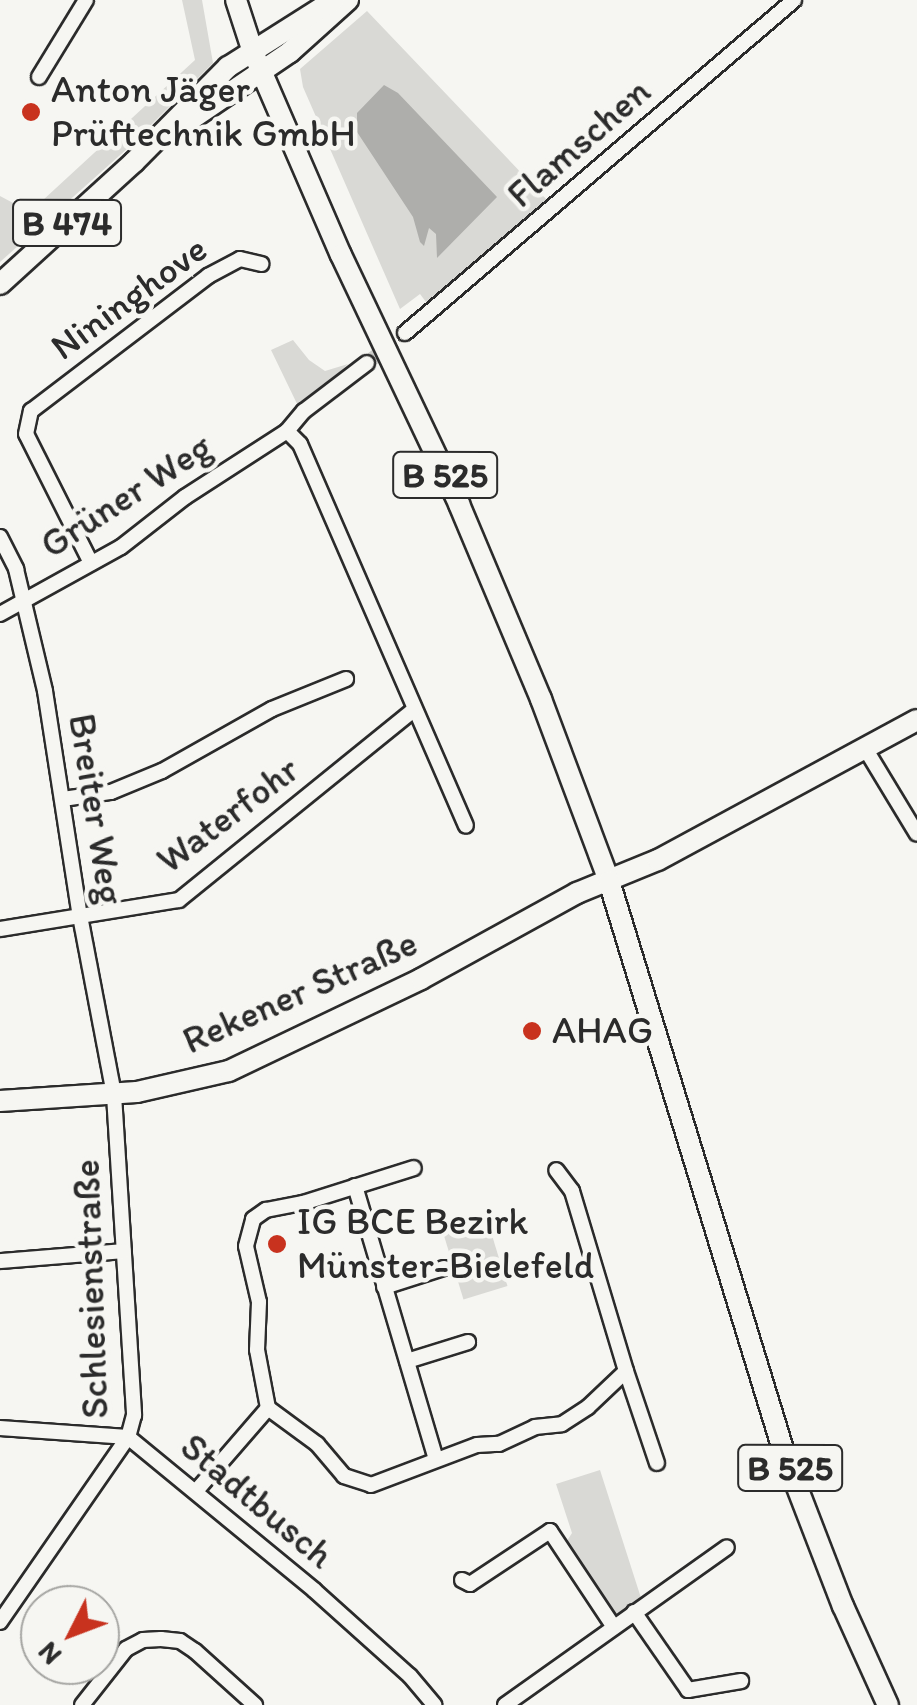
<!DOCTYPE html>
<html>
<head>
<meta charset="utf-8">
<style>
	body { margin:0 }
	#map { position:relative; width:917px; height:1705px; overflow:hidden; background:#f6f6f2; font-family:Itim,sans-serif }
	div>[style] { position:absolute }
	[style*='--x'] { left:calc(var(--x)*1px); top:calc(var(--y)*1px); width:calc(var(--w)*1px); rotate:calc(var(--a)*1deg) }
	.green>* { inset:0; background:#d9d9d5; transform-origin:0 0 }
	.water>* { inset:0; background:#aeaeab }
	.street-tunnel>* { height:14px; margin-top:-7px; transform-origin:0; background:repeating-linear-gradient(90deg,#cdcdca 0 14px,transparent 0 21px) }
	.roads { filter:drop-shadow(2px 0 #2b2b2b) drop-shadow(-2px 0 #2b2b2b) drop-shadow(0 2px #2b2b2b) drop-shadow(0 -2px #2b2b2b) }
	.street>* { height:14px; margin:-7px; padding:0 7px; transform-origin:7px; border-radius:7px; background:#f6f6f2 }
	.secondary>* { height:20px; margin:-10px; padding:0 10px; transform-origin:10px; border-radius:10px; background:#f6f6f2 }
	.primary>* { height:20px; margin:-10px; padding:0 10px; transform-origin:10px; border-radius:10px; background:#f6f6f2 }
	.dots>* { width:28px; height:28px; translate:-50% -50%; box-sizing:border-box; border:5px solid #f6f6f2; border-radius:50% }
	span { translate:-50% -50%; white-space:nowrap; text-align:center; line-height:1.15; -webkit-text-stroke:9px #f6f6f2; paint-order:stroke }
	.shield-label span { padding:2px 8px; background:#f6f6f2; border:2px solid; border-radius:8px; -webkit-text-stroke-width:0 }
	.shield-label { font-size:35px; color:#2b2b2b; font-weight:700 }
	.poi-label { font-size:38px; color:#2b2b2b }
	.left { translate:0 -50%; text-align:left }
	.street-label { font-size:38px; color:#2b2b2b }
	.north { position:absolute; left:20px; top:1585px; width:100px; height:100px; box-sizing:border-box; background:#f6f6f2; border:2px solid #a5a5a2; border-radius:50%; rotate:228deg; font-size:28px; font-weight:700; line-height:40px; text-align:center; color:#2b2b2b }
	.north::after { content:''; display:block; margin:auto; width:35px; height:45px; background:#c8321e; clip-path:polygon(50% 0,100% 100%,50% 72%,0 100%) }
</style>
</head>
<body>
<div id="map">
	<div class="green">
		<i style="clip-path:polygon(182px 0,202px 0,213px 63px,128px 148px,0 262px,0 196px,30px 212px,195px 60px)"></i>
		<i style="clip-path:polygon(367px 11px,548px 201px,426px 302px,420px 294px,400px 309px,303px 87px,300px 69px)"></i>
		<i style="clip-path:polygon(293px 340px,309px 360px,325px 371px,348px 364px,300px 410px,271px 350px)"></i>
		<i style="left:487px;top:1219px;width:70px;height:46px;rotate:73deg"></i>
		<i style="clip-path:polygon(600px 1470px,641px 1598px,615px 1615px,565px 1544px,572px 1533px,556px 1484px)"></i>
	</div>
	<div class="water">
		<i style="clip-path:polygon(384px 85px,398px 93px,497px 197px,437px 258px,436px 234px,429px 228px,424px 246px,420px 242px,413px 217px,357px 132px,357px 113px)"></i>
	</div>
	<div class="street-tunnel">
		<i style="--x:367;--y:363;--w:48;--a:-38.3"></i>
	</div>
	<div class="roads">
		<div class="street">
			<i style="--x:39;--y:77;--w:90;--a:-58.6"></i>
			<i style="--x:405;--y:333;--w:512;--a:-40.56"></i>
			<i style="--x:287;--y:431;--w:18;--a:45"></i>
			<i style="--x:300;--y:444;--w:416;--a:66.5"></i>
			<i style="--x:0;--y:537;--w:36;--a:63"></i>
			<i style="--x:16;--y:569;--w:125;--a:76.6"></i>
			<i style="--x:45;--y:691;--w:228;--a:81.2"></i>
			<i style="--x:80;--y:916;--w:182;--a:79.2"></i>
			<i style="--x:114;--y:1095;--w:321;--a:86.4"></i>
			<i style="--x:134;--y:1415;--w:23;--a:105"></i>
			<i style="--x:128;--y:1437;--w:225;--a:124.7"></i>
			<i style="--x:91;--y:563;--w:144;--a:-116.7"></i>
			<i style="--x:26;--y:434;--w:24;--a:-78"></i>
			<i style="--x:31;--y:411;--w:223;--a:-37.3"></i>
			<i style="--x:208;--y:276;--w:36;--a:-28"></i>
			<i style="--x:240;--y:259;--w:22;--a:13"></i>
			<i style="--x:0;--y:614;--w:138;--a:-29"></i>
			<i style="--x:121;--y:547;--w:81;--a:-38"></i>
			<i style="--x:185;--y:497;--w:121;--a:-32.9"></i>
			<i style="--x:287;--y:431;--w:26;--a:-50"></i>
			<i style="--x:304;--y:411;--w:79;--a:-37.3"></i>
			<i style="--x:865;--y:748;--w:100;--a:58.8"></i>
			<i style="--x:63;--y:799;--w:49;--a:-8.3"></i>
			<i style="--x:111;--y:792;--w:55;--a:-22.4"></i>
			<i style="--x:162;--y:771;--w:126;--a:-29.4"></i>
			<i style="--x:272;--y:709;--w:80;--a:-22.1"></i>
			<i style="--x:0;--y:929;--w:181;--a:-9.2"></i>
			<i style="--x:179;--y:900;--w:302;--a:-39"></i>
			<i style="--x:355;--y:1186;--w:285;--a:73.5"></i>
			<i style="--x:0;--y:1261;--w:124;--a:-4.6"></i>
			<i style="--x:384;--y:1287;--w:63;--a:-17.6"></i>
			<i style="--x:407;--y:1361;--w:64;--a:-17.3"></i>
			<i style="--x:626;--y:1371;--w:97;--a:71.4"></i>
			<i style="--x:268;--y:1408;--w:59;--a:-100.7"></i>
			<i style="--x:257;--y:1350;--w:48;--a:-87.6"></i>
			<i style="--x:259;--y:1302;--w:57;--a:-103.1"></i>
			<i style="--x:246;--y:1246;--w:28;--a:-75"></i>
			<i style="--x:253;--y:1219;--w:16;--a:-35"></i>
			<i style="--x:266;--y:1210;--w:38;--a:-11"></i>
			<i style="--x:303;--y:1203;--w:116;--a:-17.5"></i>
			<i style="--x:0;--y:1428;--w:128;--a:4"></i>
			<i style="--x:128;--y:1437;--w:241;--a:39.4"></i>
			<i style="--x:314;--y:1590;--w:129;--a:41.9"></i>
			<i style="--x:410;--y:1676;--w:38;--a:50"></i>
			<i style="--x:197;--y:1490;--w:108;--a:-49.1"></i>
			<i style="--x:268;--y:1408;--w:61;--a:36.3"></i>
			<i style="--x:317;--y:1444;--w:42;--a:49.8"></i>
			<i style="--x:344;--y:1476;--w:28;--a:18"></i>
			<i style="--x:371;--y:1485;--w:113;--a:-20.7"></i>
			<i style="--x:477;--y:1445;--w:22;--a:-3"></i>
			<i style="--x:499;--y:1444;--w:40;--a:-25"></i>
			<i style="--x:535;--y:1427;--w:27;--a:-6"></i>
			<i style="--x:562;--y:1424;--w:31;--a:-33"></i>
			<i style="--x:588;--y:1407;--w:52;--a:-43.5"></i>
			<i style="--x:626;--y:1371;--w:188;--a:-106.7"></i>
			<i style="--x:572;--y:1191;--w:26;--a:-127"></i>
			<i style="--x:462;--y:1580;--w:9;--a:27"></i>
			<i style="--x:470;--y:1584;--w:96;--a:-33.5"></i>
			<i style="--x:550;--y:1531;--w:114;--a:56.4"></i>
			<i style="--x:634;--y:1612;--w:95;--a:55.3"></i>
			<i style="--x:688;--y:1690;--w:54;--a:-9.6"></i>
			<i style="--x:82;--y:1705;--w:71;--a:-51.8"></i>
			<i style="--x:126;--y:1649;--w:19;--a:-28"></i>
			<i style="--x:143;--y:1640;--w:18;--a:-3"></i>
			<i style="--x:161;--y:1639;--w:19;--a:6"></i>
			<i style="--x:180;--y:1641;--w:18;--a:34"></i>
			<i style="--x:195;--y:1651;--w:81;--a:42"></i>
			<i style="--x:505;--y:1705;--w:272;--a:-35.4"></i>
		</div>
		<div class="secondary">
			<i style="--x:0;--y:1101;--w:137;--a:-3.8"></i>
			<i style="--x:137;--y:1092;--w:94;--a:-12.9"></i>
			<i style="--x:229;--y:1071;--w:213;--a:-25.6"></i>
			<i style="--x:421;--y:979;--w:178;--a:-28.9"></i>
			<i style="--x:577;--y:893;--w:87;--a:-22.2"></i>
			<i style="--x:658;--y:860;--w:294;--a:-28.4"></i>
		</div>
		<div class="primary">
			<i style="--x:236;--y:0;--w:55;--a:71.9"></i>
			<i style="--x:253;--y:52;--w:221;--a:66.6"></i>
			<i style="--x:341;--y:255;--w:276;--a:64.6"></i>
			<i style="--x:459;--y:504;--w:212;--a:67.2"></i>
			<i style="--x:541;--y:699;--w:194;--a:69.5"></i>
			<i style="--x:609;--y:881;--w:601;--a:72.98"></i>
			<i style="--x:785;--y:1456;--w:161;--a:68.9"></i>
			<i style="--x:843;--y:1606;--w:109;--a:65.6"></i>
			<i style="--x:187;--y:122;--w:125;--a:-34.2"></i>
			<i style="--x:290;--y:52;--w:78;--a:-41.9"></i>
			<i style="--x:0;--y:284;--w:181;--a:-42.3"></i>
			<i style="--x:134;--y:162;--w:134;--a:-45.3"></i>
			<i style="--x:228;--y:67;--w:125;--a:-32.3"></i>
		</div>
	</div>
	<div class="dots">
		<i style="left:31px;top:112px;background:#c8321e"></i>
		<i style="left:532px;top:1031px;background:#c8321e"></i>
		<i style="left:277px;top:1244px;background:#c8321e"></i>
	</div>
	<div class="shield-label">
		<span style="left:67px;top:223px">B 474</span>
		<span style="left:445px;top:475px">B 525</span>
		<span style="left:790px;top:1468px">B 525</span>
	</div>
	<div class="poi-label">
		<span class="left" style="left:51px;top:112px">Anton Jäger<br>Prüftechnik GmbH</span>
		<span class="left" style="left:552px;top:1031px">AHAG</span>
		<span class="left" style="left:297px;top:1244px">IG BCE Bezirk<br>Münster-Bielefeld</span>
	</div>
	<div class="street-label">
		<span style="left:579px;top:143px;rotate:-41deg">Flamschen</span>
		<span style="left:129px;top:298px;rotate:-36deg">Nininghove</span>
		<span style="left:126px;top:496px;rotate:-33deg">Grüner Weg</span>
		<span style="left:96px;top:809px;rotate:81deg">Breiter Weg</span>
		<span style="left:228px;top:815px;rotate:-37deg">Waterfohr</span>
		<span style="left:300px;top:992px;rotate:-24deg">Rekener Straße</span>
		<span style="left:91px;top:1289px;rotate:-92deg">Schlesienstraße</span>
		<span style="left:257px;top:1501px;rotate:40deg">Stadtbusch</span>
	</div>
	<div class="north">N</div>
</div>
</body>
</html>
